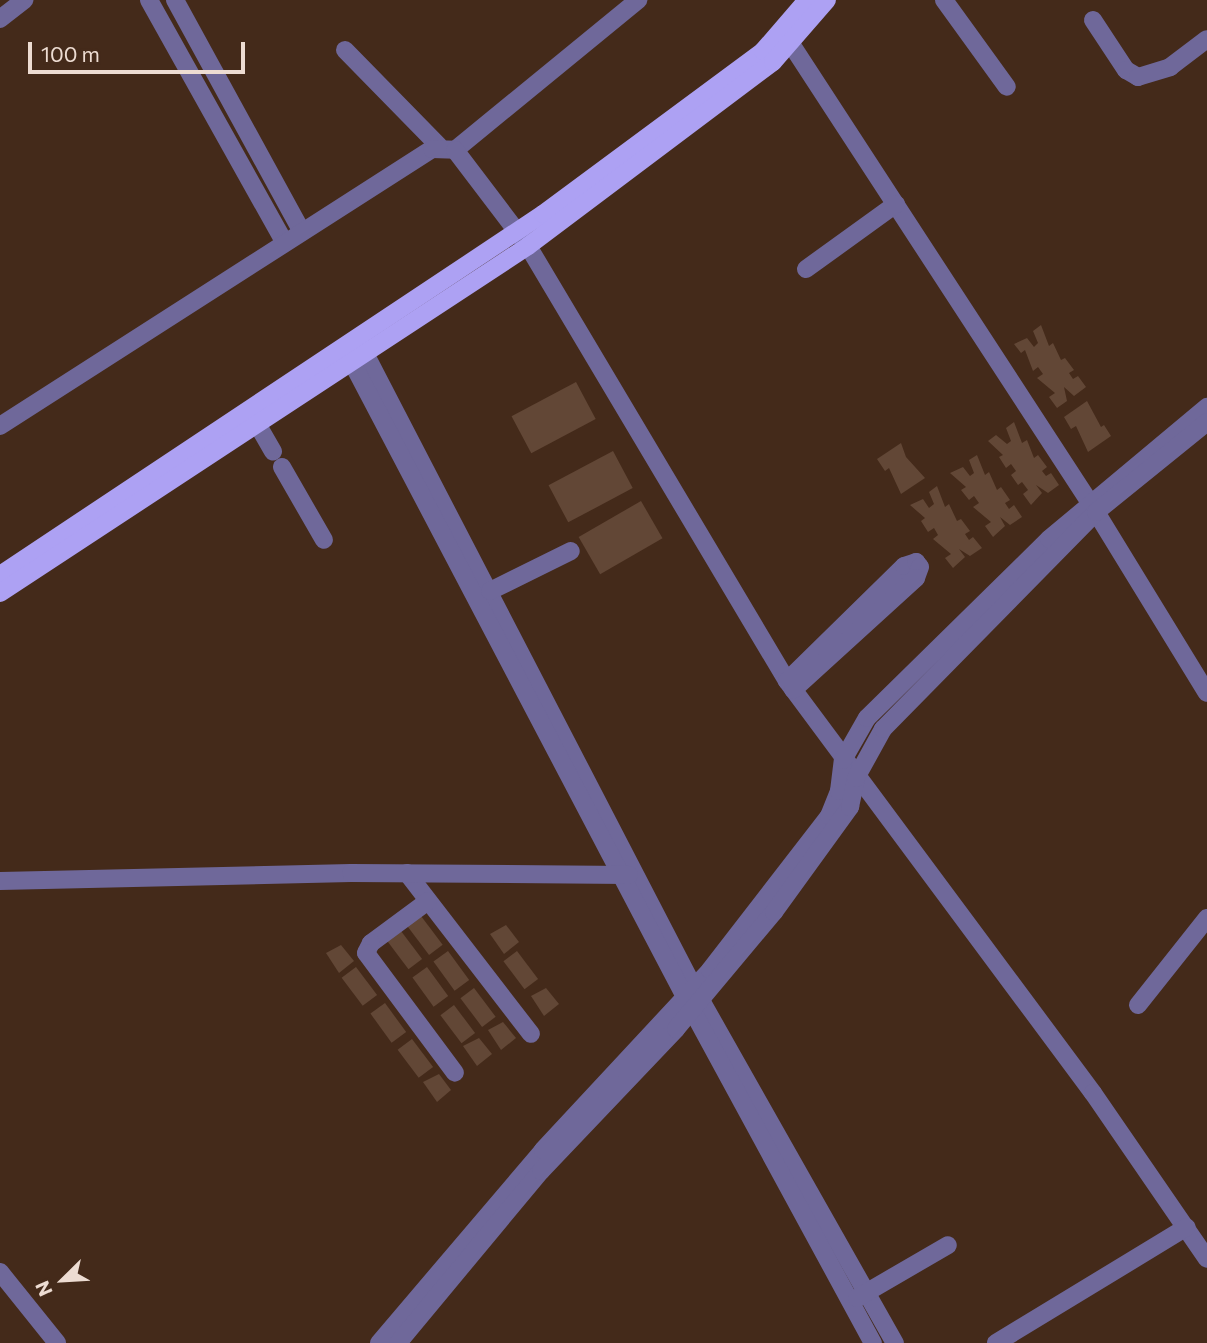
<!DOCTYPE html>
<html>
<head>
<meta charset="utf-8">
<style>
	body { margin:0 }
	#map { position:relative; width:1207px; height:1343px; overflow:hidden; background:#442a1a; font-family:Commissioner,sans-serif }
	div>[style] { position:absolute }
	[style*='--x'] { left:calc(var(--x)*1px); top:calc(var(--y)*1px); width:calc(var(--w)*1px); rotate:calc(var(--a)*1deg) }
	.building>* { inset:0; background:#624736; transform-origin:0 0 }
	.minor>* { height:18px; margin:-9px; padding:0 9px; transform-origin:9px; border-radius:9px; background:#6f689a }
	.major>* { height:18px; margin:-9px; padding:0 9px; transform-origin:9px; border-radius:9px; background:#ada1f3 }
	span { translate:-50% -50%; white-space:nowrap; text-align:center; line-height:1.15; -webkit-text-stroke:6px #442a1a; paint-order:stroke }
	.north { position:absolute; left:28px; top:1245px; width:70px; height:70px; -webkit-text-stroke:5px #442a1a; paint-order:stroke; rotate:246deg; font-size:19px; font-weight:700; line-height:28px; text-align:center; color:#eddcd2 }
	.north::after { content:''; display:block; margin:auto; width:24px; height:32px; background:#eddcd2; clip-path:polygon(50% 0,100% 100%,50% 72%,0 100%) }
	.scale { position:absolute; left:28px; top:42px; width:217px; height:32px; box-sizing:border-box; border:4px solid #eddcd2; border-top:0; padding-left:9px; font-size:21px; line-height:24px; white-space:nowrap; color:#eddcd2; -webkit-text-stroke:5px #442a1a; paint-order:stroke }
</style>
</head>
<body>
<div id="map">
	<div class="building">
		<i style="clip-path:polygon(1041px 325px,1049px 346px,1053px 343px,1061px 360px,1065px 358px,1074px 370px,1069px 373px,1073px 379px,1078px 376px,1086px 387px,1074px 396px,1064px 387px,1067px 401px,1057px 408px,1049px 397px,1055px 393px,1037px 378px,1043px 374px,1038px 367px,1033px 371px,1025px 350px,1021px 353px,1014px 344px,1027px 338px,1034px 347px,1038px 343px,1033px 331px)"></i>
		<i style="left:576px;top:382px;width:42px;height:73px;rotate:62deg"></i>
		<i style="clip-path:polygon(1087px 401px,1101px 427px,1104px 425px,1111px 436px,1088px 452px,1076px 426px,1071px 429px,1064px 417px)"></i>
		<i style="clip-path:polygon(1014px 422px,1022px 443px,1027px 440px,1034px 458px,1038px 455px,1047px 467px,1042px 471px,1046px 476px,1051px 473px,1059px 485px,1048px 493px,1036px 485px,1042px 493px,1031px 505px,1023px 494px,1028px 490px,1022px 482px,1018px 485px,1011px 475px,1016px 471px,1011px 464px,1006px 468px,999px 457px,1003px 455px,988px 441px,996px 435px,1007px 444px,1011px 441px,1006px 428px)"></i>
		<i style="clip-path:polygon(901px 443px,906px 457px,925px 478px,901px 494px,889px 468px,885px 471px,877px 459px)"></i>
		<i style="left:613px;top:451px;width:42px;height:73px;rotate:62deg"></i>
		<i style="clip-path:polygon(977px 455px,985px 475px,989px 472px,997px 490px,1001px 487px,1010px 500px,1005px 503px,1009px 509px,1014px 505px,1022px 517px,1010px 525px,1000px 517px,1005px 526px,993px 537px,985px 526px,991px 522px,973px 507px,979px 503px,974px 496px,969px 500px,961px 490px,966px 487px,950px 473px,963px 467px,970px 476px,974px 473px,969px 460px)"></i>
		<i style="clip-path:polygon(937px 486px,945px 507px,949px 504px,957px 521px,961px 519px,970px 531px,965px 534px,969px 540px,973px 537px,982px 548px,970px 556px,959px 549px,965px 557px,953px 568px,945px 558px,951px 554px,933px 539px,938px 535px,934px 528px,928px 532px,921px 521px,925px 518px,910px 505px,923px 499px,929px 508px,934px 504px,929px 492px)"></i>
		<i style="left:641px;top:501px;width:43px;height:72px;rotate:60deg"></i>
		<i style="left:421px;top:916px;width:36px;height:17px;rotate:53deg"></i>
		<i style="clip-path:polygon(506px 925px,519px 942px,504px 954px,490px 934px)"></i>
		<i style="left:401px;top:931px;width:35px;height:17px;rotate:53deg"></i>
		<i style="clip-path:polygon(341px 945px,354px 961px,339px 973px,326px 953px)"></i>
		<i style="left:448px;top:951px;width:36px;height:18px;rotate:54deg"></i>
		<i style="left:517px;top:951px;width:35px;height:17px;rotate:53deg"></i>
		<i style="left:356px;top:967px;width:35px;height:18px;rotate:53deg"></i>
		<i style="left:427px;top:967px;width:36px;height:18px;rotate:54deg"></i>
		<i style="left:474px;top:988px;width:36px;height:17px;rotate:53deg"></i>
		<i style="clip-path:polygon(546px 988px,559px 1004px,544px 1016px,531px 996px)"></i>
		<i style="left:385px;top:1003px;width:36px;height:18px;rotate:54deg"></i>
		<i style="left:454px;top:1005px;width:35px;height:17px;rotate:53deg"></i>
		<i style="clip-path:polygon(503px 1022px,516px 1038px,501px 1050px,488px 1030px)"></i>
		<i style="clip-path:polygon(479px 1038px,492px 1054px,477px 1066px,463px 1046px)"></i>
		<i style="left:412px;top:1039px;width:35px;height:18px;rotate:53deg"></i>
		<i style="clip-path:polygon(439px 1074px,451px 1090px,437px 1102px,423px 1082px)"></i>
	</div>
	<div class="minor">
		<i style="--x:149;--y:0;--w:278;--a:60.8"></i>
		<i style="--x:175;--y:0;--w:264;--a:61.3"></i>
		<i style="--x:944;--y:0;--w:107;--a:54.1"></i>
		<i style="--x:0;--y:19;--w:31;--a:-38"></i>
		<i style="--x:1093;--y:20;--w:60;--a:56.6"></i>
		<i style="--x:1126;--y:70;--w:14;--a:30"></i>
		<i style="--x:1138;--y:77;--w:34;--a:-17"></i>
		<i style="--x:1170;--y:67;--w:46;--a:-37.1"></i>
		<i style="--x:791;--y:44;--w:559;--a:56.91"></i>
		<i style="--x:1096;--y:512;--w:212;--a:58.5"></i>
		<i style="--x:345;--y:50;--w:134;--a:45.6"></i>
		<i style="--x:455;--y:150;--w:237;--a:-39.3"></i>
		<i style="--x:806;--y:269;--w:111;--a:-35.8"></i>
		<i style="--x:358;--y:340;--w:730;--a:62.59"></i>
		<i style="--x:694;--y:988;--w:408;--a:60.5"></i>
		<i style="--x:346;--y:351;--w:742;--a:62.3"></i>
		<i style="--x:691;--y:1008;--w:381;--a:61.5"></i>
		<i style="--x:256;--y:422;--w:34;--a:60"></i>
		<i style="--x:0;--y:426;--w:513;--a:-32.67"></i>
		<i style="--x:432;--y:149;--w:23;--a:2"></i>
		<i style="--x:455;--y:150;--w:121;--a:52.8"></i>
		<i style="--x:528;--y:246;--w:506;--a:59.23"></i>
		<i style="--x:787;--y:681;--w:513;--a:53.4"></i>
		<i style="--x:1093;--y:1093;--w:201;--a:55.5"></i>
		<i style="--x:282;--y:467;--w:84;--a:60.1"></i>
		<i style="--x:490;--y:591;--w:90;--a:-26.3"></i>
		<i style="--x:787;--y:681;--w:164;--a:-44.5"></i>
		<i style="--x:904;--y:566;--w:13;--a:-18"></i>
		<i style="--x:916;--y:562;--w:6;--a:51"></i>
		<i style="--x:920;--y:567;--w:12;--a:110"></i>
		<i style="--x:916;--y:578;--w:166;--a:137.7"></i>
		<i style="--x:407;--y:873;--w:203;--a:52.4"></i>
		<i style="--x:0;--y:881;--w:351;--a:-1.3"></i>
		<i style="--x:351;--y:873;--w:278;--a:0.4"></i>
		<i style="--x:428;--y:901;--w:71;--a:143.6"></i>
		<i style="--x:371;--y:943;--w:11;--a:117"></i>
		<i style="--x:366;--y:953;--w:149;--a:53.4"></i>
		<i style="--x:1138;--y:1005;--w:111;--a:-51.6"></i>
		<i style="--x:0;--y:1272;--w:91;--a:51.2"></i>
		<i style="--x:857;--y:1298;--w:105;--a:-30.2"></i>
		<i style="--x:379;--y:1343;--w:253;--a:-49.6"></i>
		<i style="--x:543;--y:1150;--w:246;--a:-47.1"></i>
		<i style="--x:710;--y:970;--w:195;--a:-52.3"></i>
		<i style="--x:829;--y:816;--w:27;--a:-68"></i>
		<i style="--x:839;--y:791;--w:31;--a:-83"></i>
		<i style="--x:843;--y:760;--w:48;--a:-60.3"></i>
		<i style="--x:867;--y:718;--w:255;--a:-44.5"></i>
		<i style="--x:1049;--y:539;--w:206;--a:-39.9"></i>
		<i style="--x:398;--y:1343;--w:224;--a:-50.3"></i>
		<i style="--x:541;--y:1171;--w:196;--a:-46.4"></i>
		<i style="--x:676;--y:1029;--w:153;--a:-50.1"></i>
		<i style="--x:774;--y:912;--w:130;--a:-54.1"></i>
		<i style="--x:850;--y:807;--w:30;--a:-78"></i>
		<i style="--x:856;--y:778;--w:56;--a:-61.1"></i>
		<i style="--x:883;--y:729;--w:304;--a:-45.5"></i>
		<i style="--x:1096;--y:512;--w:143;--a:-39"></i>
		<i style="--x:996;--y:1343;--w:223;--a:-31.3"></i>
	</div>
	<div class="major">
		<i style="--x:0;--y:575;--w:652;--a:-33.62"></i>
		<i style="--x:543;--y:214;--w:274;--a:-36.5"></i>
		<i style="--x:763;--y:51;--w:67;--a:-49.2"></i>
		<i style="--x:0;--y:593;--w:632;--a:-33.31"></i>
		<i style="--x:528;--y:246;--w:306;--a:-36.9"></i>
		<i style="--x:773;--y:62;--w:82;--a:-48.9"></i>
	</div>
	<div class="north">N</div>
	<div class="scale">100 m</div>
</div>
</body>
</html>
